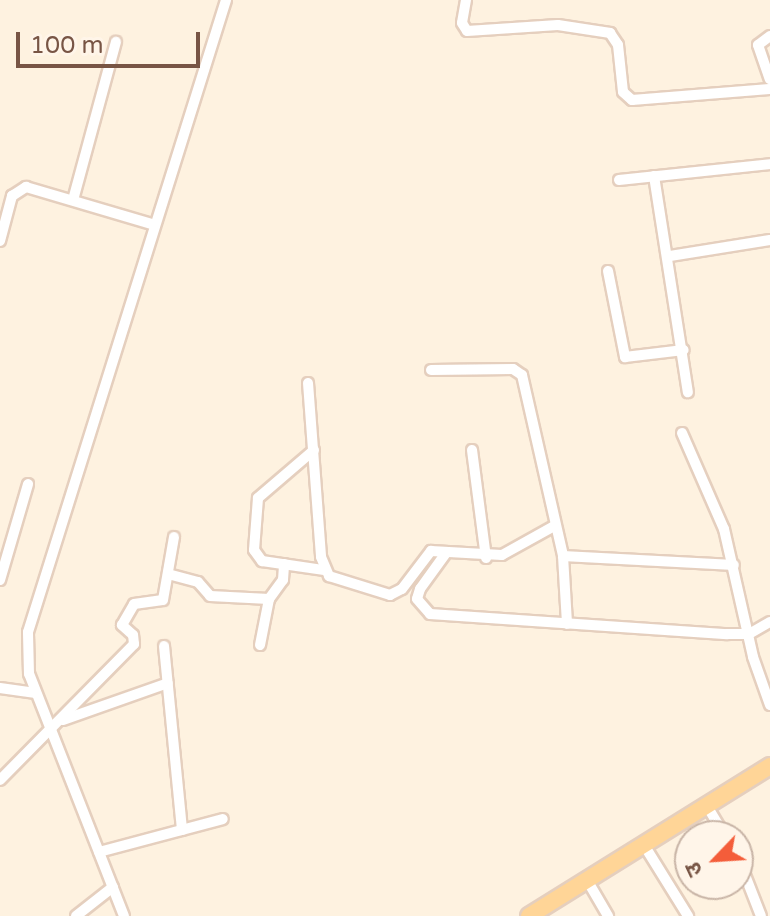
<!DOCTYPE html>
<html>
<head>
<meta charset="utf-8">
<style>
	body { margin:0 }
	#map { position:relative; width:770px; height:916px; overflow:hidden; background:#fef2e0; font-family:"Varela Round","Noto Sans Devanagari",sans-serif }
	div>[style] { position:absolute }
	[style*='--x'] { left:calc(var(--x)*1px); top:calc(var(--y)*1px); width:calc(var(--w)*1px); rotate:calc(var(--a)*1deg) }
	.roads { filter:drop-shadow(2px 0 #e5cfbe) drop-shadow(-2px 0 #e5cfbe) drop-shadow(0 2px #e5cfbe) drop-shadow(0 -2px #e5cfbe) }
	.street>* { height:10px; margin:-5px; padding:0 5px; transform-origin:5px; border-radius:5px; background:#fff }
	.primary>* { height:16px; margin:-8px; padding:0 8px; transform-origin:8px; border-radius:8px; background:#ffd597 }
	span { translate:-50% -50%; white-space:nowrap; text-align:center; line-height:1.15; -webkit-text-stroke:6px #fff5e9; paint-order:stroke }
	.north { position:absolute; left:674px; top:820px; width:80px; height:80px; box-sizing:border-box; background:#fff5e9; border:2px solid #c9b5a7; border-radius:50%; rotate:245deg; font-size:22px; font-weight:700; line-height:32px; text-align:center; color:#785545 }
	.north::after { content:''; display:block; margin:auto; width:28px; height:36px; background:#f45d3a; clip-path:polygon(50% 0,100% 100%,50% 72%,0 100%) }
	.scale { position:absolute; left:16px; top:32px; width:184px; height:36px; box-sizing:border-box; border:4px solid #785545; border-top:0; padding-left:10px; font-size:24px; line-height:28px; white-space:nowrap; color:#785545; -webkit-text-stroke:6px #fff5e9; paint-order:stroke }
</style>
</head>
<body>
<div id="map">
	<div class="roads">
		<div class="street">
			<i style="--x:466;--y:0;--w:23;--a:100"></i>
			<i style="--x:462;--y:23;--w:9;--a:58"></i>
			<i style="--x:467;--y:31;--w:91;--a:-3.8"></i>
			<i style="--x:558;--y:25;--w:53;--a:8.7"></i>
			<i style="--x:610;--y:33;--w:14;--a:56"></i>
			<i style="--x:618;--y:45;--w:47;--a:83.9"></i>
			<i style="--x:623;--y:92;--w:12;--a:42"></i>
			<i style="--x:632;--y:100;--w:138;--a:-4.6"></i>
			<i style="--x:770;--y:36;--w:15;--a:143"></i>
			<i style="--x:758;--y:45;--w:36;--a:71"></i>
			<i style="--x:654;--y:176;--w:219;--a:81.1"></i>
			<i style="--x:619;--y:180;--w:152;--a:-6"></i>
			<i style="--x:73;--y:200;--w:164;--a:-74.8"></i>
			<i style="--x:0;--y:241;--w:47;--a:-75.1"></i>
			<i style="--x:12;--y:196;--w:17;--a:-33"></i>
			<i style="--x:26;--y:187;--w:134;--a:16.4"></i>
			<i style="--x:670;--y:256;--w:101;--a:-9.1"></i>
			<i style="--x:608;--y:271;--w:88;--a:78.8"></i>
			<i style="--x:625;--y:357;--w:59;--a:-6.8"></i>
			<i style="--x:431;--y:370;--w:82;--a:-0.7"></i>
			<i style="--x:513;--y:369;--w:11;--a:34"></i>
			<i style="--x:522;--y:375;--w:186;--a:77.2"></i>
			<i style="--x:563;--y:556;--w:68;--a:86.6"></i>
			<i style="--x:308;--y:383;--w:174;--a:85.7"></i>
			<i style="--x:321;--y:557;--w:21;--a:67"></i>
			<i style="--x:329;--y:576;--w:64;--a:17.3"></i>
			<i style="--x:390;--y:595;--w:13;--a:-27"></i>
			<i style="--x:402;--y:589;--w:48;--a:-52.7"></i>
			<i style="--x:431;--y:551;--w:71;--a:3.2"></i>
			<i style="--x:502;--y:555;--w:60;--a:-29.1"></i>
			<i style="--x:682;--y:433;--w:105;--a:66.4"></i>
			<i style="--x:724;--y:529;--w:131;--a:77.2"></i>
			<i style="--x:753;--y:657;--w:51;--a:70.5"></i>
			<i style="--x:314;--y:450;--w:74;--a:139.4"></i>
			<i style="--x:258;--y:498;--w:52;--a:94.4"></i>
			<i style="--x:254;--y:550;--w:14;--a:54"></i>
			<i style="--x:262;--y:561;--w:63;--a:8.3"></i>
			<i style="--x:472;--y:450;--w:109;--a:82.6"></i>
			<i style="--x:446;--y:553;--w:44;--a:125.8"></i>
			<i style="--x:420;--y:589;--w:10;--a:107"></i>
			<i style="--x:417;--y:599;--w:20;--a:49"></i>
			<i style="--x:430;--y:614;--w:298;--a:3.9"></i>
			<i style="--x:727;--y:634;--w:22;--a:0"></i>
			<i style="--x:749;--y:634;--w:24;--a:-30"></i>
			<i style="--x:563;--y:556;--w:171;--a:3"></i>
			<i style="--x:168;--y:574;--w:31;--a:15"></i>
			<i style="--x:198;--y:582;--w:18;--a:49"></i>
			<i style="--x:210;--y:596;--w:59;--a:2.9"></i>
			<i style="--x:0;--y:580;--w:100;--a:-73.7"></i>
			<i style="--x:260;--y:645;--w:47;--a:-78.9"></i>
			<i style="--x:269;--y:599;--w:24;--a:-54"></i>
			<i style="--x:283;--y:580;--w:16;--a:-86"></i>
			<i style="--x:164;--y:646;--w:185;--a:84.4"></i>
			<i style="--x:0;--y:688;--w:36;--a:8"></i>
			<i style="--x:63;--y:720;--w:111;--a:-19.4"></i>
			<i style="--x:0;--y:780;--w:191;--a:-45.4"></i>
			<i style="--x:134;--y:644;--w:9;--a:-96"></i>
			<i style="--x:133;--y:635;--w:15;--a:-138"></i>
			<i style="--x:122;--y:625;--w:24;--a:-60"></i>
			<i style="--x:134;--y:604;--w:29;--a:-8"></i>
			<i style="--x:163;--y:600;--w:64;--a:-80.1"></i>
			<i style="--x:707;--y:806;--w:35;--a:59"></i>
			<i style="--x:644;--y:845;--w:84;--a:58.2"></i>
			<i style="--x:99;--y:852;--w:128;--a:-14.9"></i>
			<i style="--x:738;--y:857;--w:63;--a:68.7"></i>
			<i style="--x:587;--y:880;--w:42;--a:59.7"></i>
			<i style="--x:76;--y:916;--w:47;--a:-38.1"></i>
			<i style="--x:124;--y:916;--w:260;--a:-111.4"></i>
			<i style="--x:29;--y:674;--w:42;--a:-91.4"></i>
			<i style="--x:28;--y:632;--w:662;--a:-72.6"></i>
		</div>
		<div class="primary">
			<i style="--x:529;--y:916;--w:284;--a:-31.9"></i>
		</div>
	</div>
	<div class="north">उ</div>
	<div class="scale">100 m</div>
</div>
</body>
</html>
